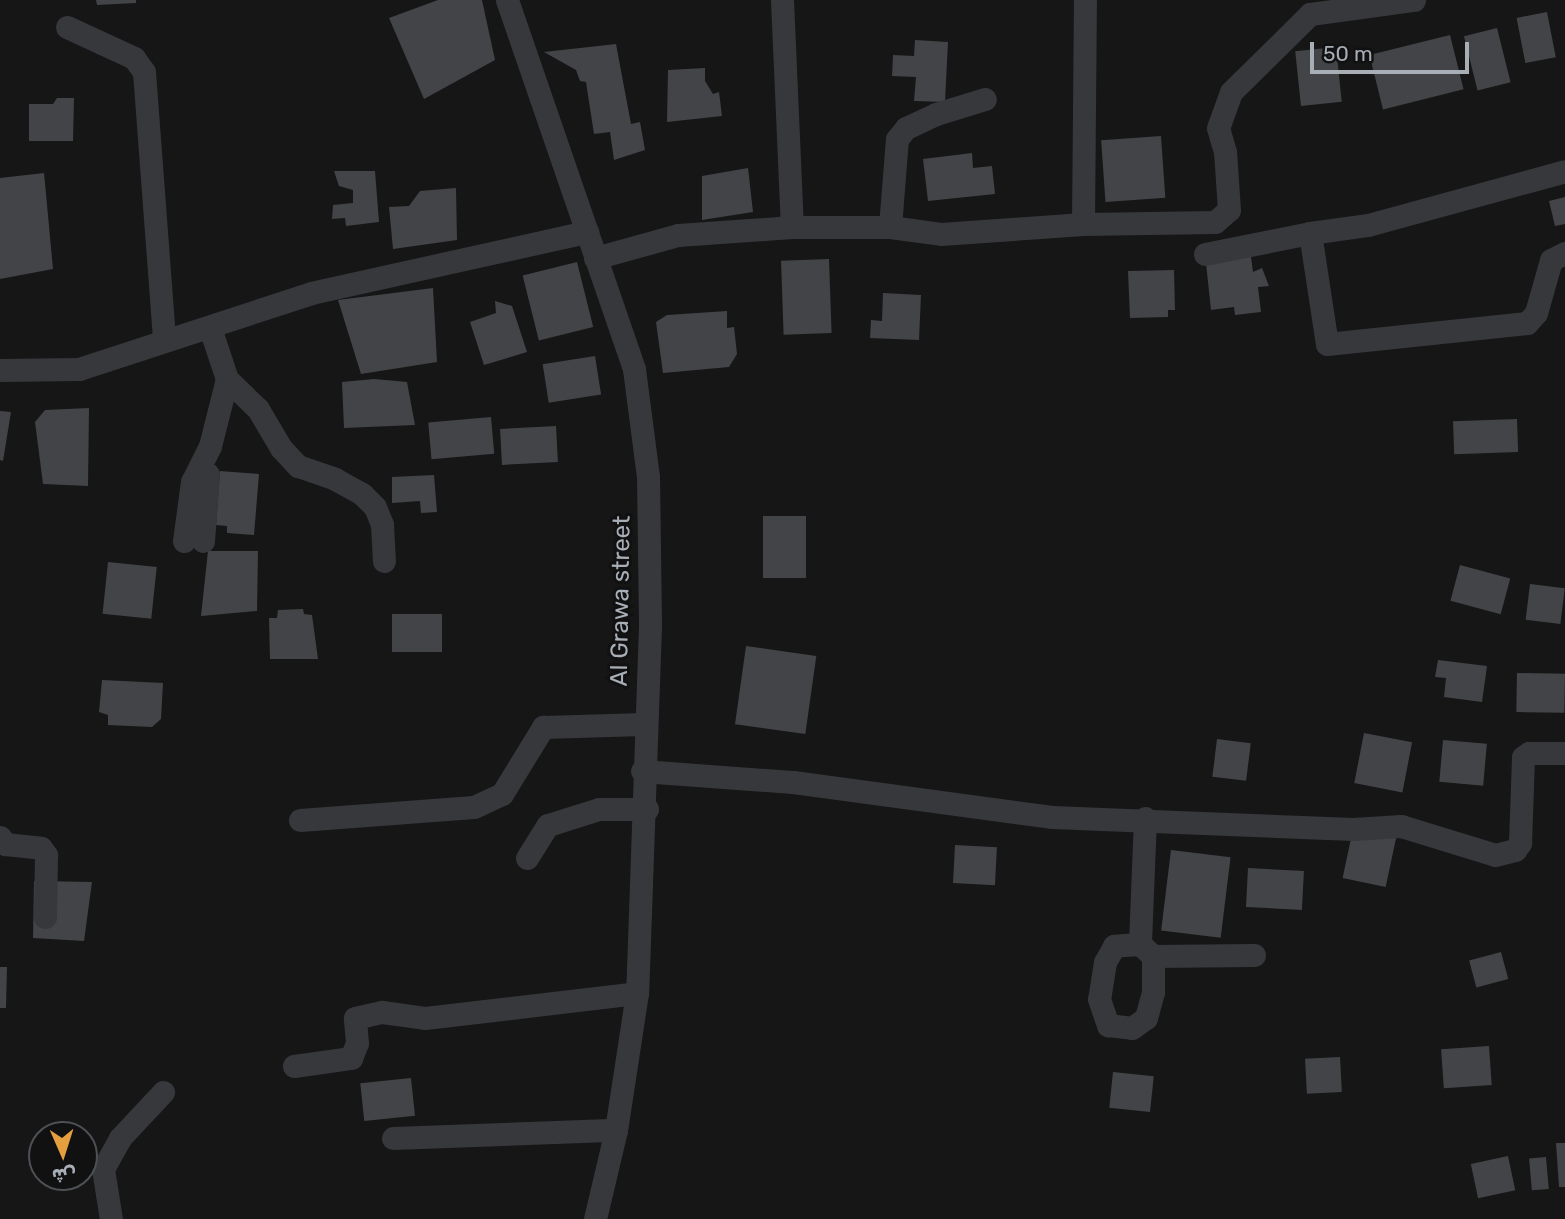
<!DOCTYPE html>
<html>
<head>
<meta charset="utf-8">
<style>
	body { margin:0 }
	#map { position:relative; width:1565px; height:1219px; overflow:hidden; background:#161617; font-family:Rubik,"Noto Sans Arabic",sans-serif }
	div>[style] { position:absolute }
	[style*='--x'] { left:calc(var(--x)*1px); top:calc(var(--y)*1px); width:calc(var(--w)*1px); rotate:calc(var(--a)*1deg) }
	.building>* { inset:0; background:#424447; transform-origin:0 0 }
	.minor>* { height:23px; margin:-11.5px; padding:0 11.5px; transform-origin:11.5px; border-radius:11.5px; background:#37383c }
	span { translate:-50% -50%; white-space:nowrap; text-align:center; line-height:1.15; -webkit-text-stroke:6px #111112; paint-order:stroke }
	.street-label { font-size:24px; color:#a8aeb6 }
	.north { position:absolute; left:28px; top:1121px; width:70px; height:70px; box-sizing:border-box; background:#111112; border:2px solid #4d5054; border-radius:50%; rotate:177deg; font-size:19px; font-weight:700; line-height:28px; text-align:center; color:#a8aeb6 }
	.north::after { content:''; display:block; margin:auto; width:24px; height:32px; background:#e69f3f; clip-path:polygon(50% 0,100% 100%,50% 72%,0 100%) }
	.scale { position:absolute; left:1310px; top:42px; width:159px; height:32px; box-sizing:border-box; border:4px solid #a8aeb6; border-top:0; padding-left:9px; font-size:21px; line-height:24px; white-space:nowrap; color:#a8aeb6; -webkit-text-stroke:5px #111112; paint-order:stroke }
</style>
</head>
<body>
<div id="map">
	<div class="building">
		<i style="clip-path:polygon(96px 0,136px 0,136px 3px,97px 5px)"></i>
		<i style="clip-path:polygon(438px 0,482px 0,495px 60px,424px 99px,389px 18px)"></i>
		<i style="left:1547px;top:12px;width:46px;height:31px;rotate:79deg"></i>
		<i style="left:1497px;top:28px;width:56px;height:34px;rotate:76deg"></i>
		<i style="left:1450px;top:35px;width:56px;height:83px;rotate:76deg"></i>
		<i style="clip-path:polygon(915px 40px,948px 42px,945px 102px,914px 101px,916px 77px,892px 76px,893px 55px,914px 56px)"></i>
		<i style="clip-path:polygon(616px 44px,631px 124px,640px 122px,645px 150px,614px 160px,610px 132px,594px 134px,586px 82px,580px 81px,576px 70px,544px 52px)"></i>
		<i style="left:1336px;top:47px;width:55px;height:41px;rotate:84deg"></i>
		<i style="clip-path:polygon(705px 68px,705px 81px,713px 94px,719px 92px,722px 116px,667px 122px,668px 70px)"></i>
		<i style="clip-path:polygon(57px 98px,74px 98px,73px 141px,29px 141px,29px 104px,53px 104px)"></i>
		<i style="left:1161px;top:136px;width:62px;height:60px;rotate:86deg"></i>
		<i style="clip-path:polygon(972px 153px,973px 168px,992px 166px,995px 194px,928px 201px,923px 159px)"></i>
		<i style="clip-path:polygon(748px 168px,753px 212px,702px 220px,702px 176px)"></i>
		<i style="clip-path:polygon(334px 171px,375px 171px,379px 222px,346px 226px,345px 218px,332px 219px,333px 205px,353px 203px,353px 190px,339px 186px)"></i>
		<i style="clip-path:polygon(44px 173px,53px 269px,0 279px,0 178px)"></i>
		<i style="clip-path:polygon(456px 188px,457px 240px,393px 249px,389px 207px,409px 206px,420px 191px)"></i>
		<i style="clip-path:polygon(1565px 197px,1565px 224px,1555px 226px,1549px 201px)"></i>
		<i style="clip-path:polygon(1205px 254px,1251px 257px,1253px 272px,1262px 268px,1269px 286px,1258px 287px,1261px 312px,1235px 315px,1234px 307px,1211px 310px)"></i>
		<i style="left:829px;top:259px;width:74px;height:48px;rotate:88deg"></i>
		<i style="left:577px;top:262px;width:67px;height:56px;rotate:76deg"></i>
		<i style="clip-path:polygon(1174px 270px,1175px 310px,1168px 310px,1168px 317px,1130px 318px,1128px 271px)"></i>
		<i style="clip-path:polygon(433px 288px,437px 362px,361px 374px,338px 300px)"></i>
		<i style="clip-path:polygon(883px 293px,921px 295px,919px 340px,870px 338px,871px 320px,882px 321px)"></i>
		<i style="clip-path:polygon(495px 301px,512px 306px,527px 352px,484px 365px,470px 322px,496px 313px)"></i>
		<i style="clip-path:polygon(727px 311px,727px 328px,734px 327px,737px 354px,729px 367px,663px 373px,656px 322px,667px 315px)"></i>
		<i style="left:595px;top:356px;width:39px;height:53px;rotate:81deg"></i>
		<i style="clip-path:polygon(374px 379px,407px 382px,415px 425px,344px 428px,342px 382px)"></i>
		<i style="clip-path:polygon(89px 408px,88px 486px,43px 484px,35px 422px,45px 410px)"></i>
		<i style="clip-path:polygon(0 411px,11px 412px,3px 461px,0 460px)"></i>
		<i style="left:491px;top:417px;width:37px;height:63px;rotate:85deg"></i>
		<i style="left:1517px;top:419px;width:33px;height:64px;rotate:88deg"></i>
		<i style="left:556px;top:426px;width:36px;height:56px;rotate:87deg"></i>
		<i style="clip-path:polygon(220px 471px,259px 474px,254px 535px,227px 533px,227px 526px,216px 525px)"></i>
		<i style="clip-path:polygon(434px 475px,437px 512px,421px 513px,420px 501px,392px 503px,392px 477px)"></i>
		<i style="left:763px;top:516px;width:43px;height:62px"></i>
		<i style="clip-path:polygon(208px 551px,258px 551px,257px 611px,201px 616px)"></i>
		<i style="left:108px;top:562px;width:49px;height:52px;rotate:6deg"></i>
		<i style="left:1460px;top:565px;width:52px;height:37px;rotate:15deg"></i>
		<i style="left:1530px;top:584px;width:35px;height:36px;rotate:7deg"></i>
		<i style="clip-path:polygon(303px 609px,304px 614px,312px 615px,318px 659px,270px 659px,269px 618px,277px 618px,278px 610px)"></i>
		<i style="left:392px;top:614px;width:50px;height:38px"></i>
		<i style="left:746px;top:646px;width:71px;height:79px;rotate:8deg"></i>
		<i style="clip-path:polygon(1438px 660px,1487px 666px,1482px 702px,1444px 697px,1446px 678px,1435px 677px)"></i>
		<i style="left:1517px;top:673px;width:48px;height:39px;rotate:1deg"></i>
		<i style="clip-path:polygon(102px 680px,163px 683px,161px 719px,152px 727px,108px 725px,108px 715px,99px 712px)"></i>
		<i style="left:1364px;top:733px;width:49px;height:51px;rotate:11deg"></i>
		<i style="left:1217px;top:739px;width:34px;height:38px;rotate:7deg"></i>
		<i style="left:1443px;top:740px;width:44px;height:42px;rotate:5deg"></i>
		<i style="left:1353px;top:829px;width:44px;height:50px;rotate:12deg"></i>
		<i style="left:955px;top:845px;width:42px;height:38px;rotate:3deg"></i>
		<i style="left:1171px;top:850px;width:60px;height:81px;rotate:7deg"></i>
		<i style="left:1248px;top:868px;width:56px;height:39px;rotate:3deg"></i>
		<i style="clip-path:polygon(34px 881px,92px 882px,84px 941px,33px 938px)"></i>
		<i style="left:1501px;top:952px;width:28px;height:33px;rotate:75deg"></i>
		<i style="clip-path:polygon(0 967px,7px 967px,6px 1008px,0 1008px)"></i>
		<i style="left:1489px;top:1046px;width:39px;height:48px;rotate:86deg"></i>
		<i style="left:1340px;top:1057px;width:35px;height:35px;rotate:87deg"></i>
		<i style="left:1113px;top:1072px;width:41px;height:36px;rotate:6deg"></i>
		<i style="left:411px;top:1078px;width:38px;height:51px;rotate:84deg"></i>
		<i style="clip-path:polygon(1556px 1143px,1565px 1143px,1565px 1187px,1559px 1187px)"></i>
		<i style="left:1508px;top:1156px;width:35px;height:38px;rotate:78deg"></i>
		<i style="left:1546px;top:1157px;width:32px;height:17px;rotate:85deg"></i>
	</div>
	<div class="minor">
		<i style="--x:507;--y:0;--w:390;--a:71"></i>
		<i style="--x:634;--y:369;--w:109;--a:82.6"></i>
		<i style="--x:648;--y:477;--w:149;--a:89.2"></i>
		<i style="--x:650;--y:626;--w:367;--a:92"></i>
		<i style="--x:637;--y:993;--w:139;--a:98.7"></i>
		<i style="--x:616;--y:1130;--w:91;--a:103.3"></i>
		<i style="--x:782;--y:0;--w:227;--a:87.5"></i>
		<i style="--x:67;--y:27;--w:74;--a:24.8"></i>
		<i style="--x:134;--y:58;--w:17;--a:54"></i>
		<i style="--x:144;--y:72;--w:269;--a:85.7"></i>
		<i style="--x:1083;--y:224;--w:224;--a:-89.5"></i>
		<i style="--x:890;--y:227;--w:88;--a:-85.5"></i>
		<i style="--x:897;--y:139;--w:14;--a:-51"></i>
		<i style="--x:906;--y:128;--w:33;--a:-25"></i>
		<i style="--x:936;--y:114;--w:51;--a:-17"></i>
		<i style="--x:1310;--y:233;--w:59;--a:-7.9"></i>
		<i style="--x:1368;--y:225;--w:204;--a:-15.3"></i>
		<i style="--x:1205;--y:254;--w:107;--a:-11.3"></i>
		<i style="--x:1310;--y:233;--w:112;--a:81.3"></i>
		<i style="--x:1327;--y:344;--w:201;--a:-6"></i>
		<i style="--x:1527;--y:323;--w:13;--a:-48"></i>
		<i style="--x:1536;--y:313;--w:55;--a:-74.2"></i>
		<i style="--x:1551;--y:260;--w:16;--a:-27"></i>
		<i style="--x:595;--y:258;--w:86;--a:-15.5"></i>
		<i style="--x:678;--y:235;--w:114;--a:-4"></i>
		<i style="--x:792;--y:227;--w:98;--a:0"></i>
		<i style="--x:890;--y:227;--w:51;--a:7.8"></i>
		<i style="--x:941;--y:234;--w:142;--a:-4"></i>
		<i style="--x:1083;--y:224;--w:132;--a:-0.9"></i>
		<i style="--x:1215;--y:222;--w:18;--a:-41"></i>
		<i style="--x:1229;--y:210;--w:58;--a:-93.9"></i>
		<i style="--x:1225;--y:152;--w:25;--a:-106"></i>
		<i style="--x:1218;--y:128;--w:38;--a:-70"></i>
		<i style="--x:1231;--y:92;--w:111;--a:-44.6"></i>
		<i style="--x:1310;--y:14;--w:105;--a:-7.7"></i>
		<i style="--x:210;--y:328;--w:54;--a:71.6"></i>
		<i style="--x:227;--y:379;--w:43;--a:44.1"></i>
		<i style="--x:258;--y:409;--w:45;--a:59.5"></i>
		<i style="--x:281;--y:448;--w:25;--a:47"></i>
		<i style="--x:298;--y:466;--w:39;--a:19"></i>
		<i style="--x:335;--y:479;--w:31;--a:29"></i>
		<i style="--x:362;--y:494;--w:18;--a:45"></i>
		<i style="--x:375;--y:507;--w:18;--a:68"></i>
		<i style="--x:382;--y:524;--w:37;--a:87"></i>
		<i style="--x:0;--y:370;--w:79;--a:-0.7"></i>
		<i style="--x:79;--y:369;--w:244;--a:-18.1"></i>
		<i style="--x:311;--y:293;--w:283;--a:-12.5"></i>
		<i style="--x:184;--y:541;--w:60;--a:-82.3"></i>
		<i style="--x:192;--y:482;--w:40;--a:-63.4"></i>
		<i style="--x:210;--y:446;--w:69;--a:-75.8"></i>
		<i style="--x:203;--y:541;--w:67;--a:-85.7"></i>
		<i style="--x:642;--y:771;--w:151;--a:4.2"></i>
		<i style="--x:793;--y:782;--w:261;--a:7.7"></i>
		<i style="--x:1052;--y:817;--w:301;--a:2.3"></i>
		<i style="--x:1353;--y:829;--w:48;--a:-3.6"></i>
		<i style="--x:1401;--y:826;--w:98;--a:17.1"></i>
		<i style="--x:1495;--y:855;--w:21;--a:-14"></i>
		<i style="--x:1515;--y:850;--w:9;--a:-54"></i>
		<i style="--x:1520;--y:843;--w:86;--a:-88"></i>
		<i style="--x:1523;--y:757;--w:7;--a:-34"></i>
		<i style="--x:1529;--y:753;--w:36;--a:0"></i>
		<i style="--x:1145;--y:818;--w:126;--a:92.3"></i>
		<i style="--x:1140;--y:944;--w:18;--a:43"></i>
		<i style="--x:1153;--y:956;--w:101;--a:-0.6"></i>
		<i style="--x:300;--y:820;--w:174;--a:-4.3"></i>
		<i style="--x:474;--y:807;--w:31;--a:-25"></i>
		<i style="--x:502;--y:794;--w:79;--a:-58.5"></i>
		<i style="--x:543;--y:727;--w:101;--a:-1.7"></i>
		<i style="--x:0;--y:837;--w:9;--a:54"></i>
		<i style="--x:5;--y:844;--w:36;--a:6"></i>
		<i style="--x:41;--y:848;--w:9;--a:54"></i>
		<i style="--x:46;--y:855;--w:62;--a:90.9"></i>
		<i style="--x:527;--y:858;--w:39;--a:-58"></i>
		<i style="--x:548;--y:825;--w:53;--a:-17.4"></i>
		<i style="--x:599;--y:809;--w:48;--a:0"></i>
		<i style="--x:1140;--y:944;--w:26;--a:176"></i>
		<i style="--x:1114;--y:946;--w:18;--a:119"></i>
		<i style="--x:1105;--y:962;--w:37;--a:99"></i>
		<i style="--x:1099;--y:999;--w:28;--a:71"></i>
		<i style="--x:1108;--y:1025;--w:24;--a:7"></i>
		<i style="--x:1132;--y:1028;--w:17;--a:-36"></i>
		<i style="--x:1146;--y:1018;--w:27;--a:-75"></i>
		<i style="--x:1153;--y:992;--w:36;--a:-90"></i>
		<i style="--x:294;--y:1066;--w:58;--a:-8"></i>
		<i style="--x:351;--y:1058;--w:16;--a:-68"></i>
		<i style="--x:357;--y:1043;--w:25;--a:-95"></i>
		<i style="--x:355;--y:1018;--w:28;--a:-13"></i>
		<i style="--x:382;--y:1012;--w:43;--a:7.9"></i>
		<i style="--x:425;--y:1018;--w:213;--a:-6.7"></i>
		<i style="--x:393;--y:1138;--w:223;--a:-2.1"></i>
		<i style="--x:111;--y:1219;--w:51;--a:-99.1"></i>
		<i style="--x:103;--y:1169;--w:35;--a:-61"></i>
		<i style="--x:120;--y:1138;--w:63;--a:-46.9"></i>
	</div>
	<div class="street-label">
		<span style="left:621px;top:601px;rotate:-89deg">Al Grawa street</span>
	</div>
	<div class="north">ش</div>
	<div class="scale">50 m</div>
</div>
</body>
</html>
